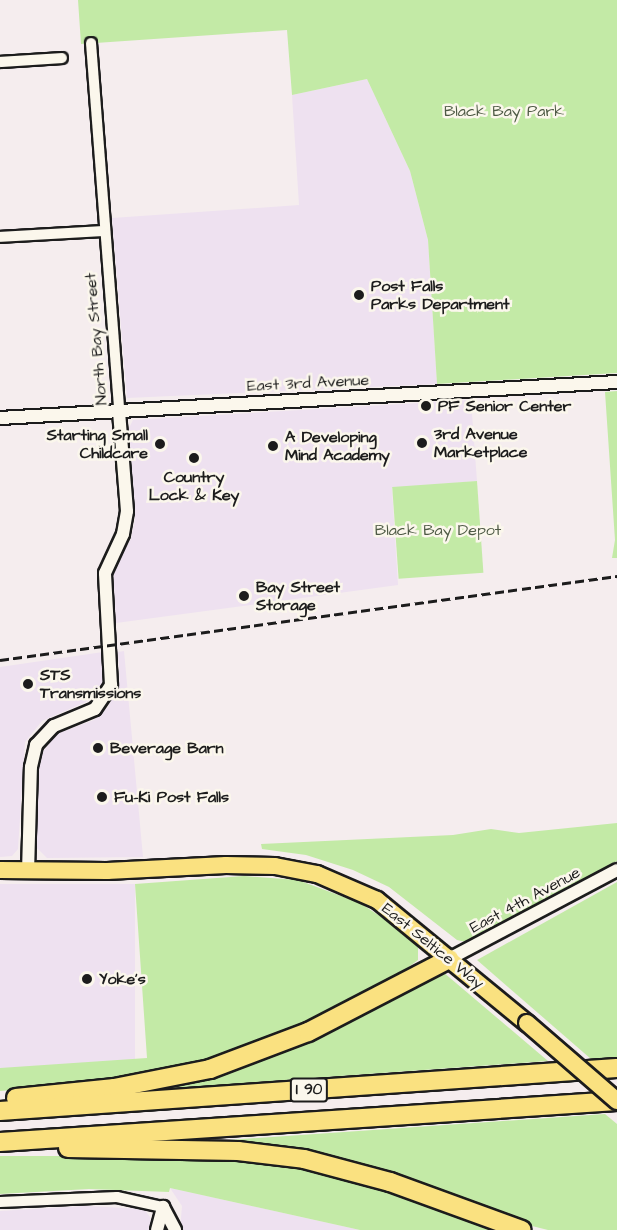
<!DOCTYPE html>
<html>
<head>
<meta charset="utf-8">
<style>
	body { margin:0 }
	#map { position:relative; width:617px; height:1230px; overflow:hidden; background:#f5edee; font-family:"Architects Daughter",sans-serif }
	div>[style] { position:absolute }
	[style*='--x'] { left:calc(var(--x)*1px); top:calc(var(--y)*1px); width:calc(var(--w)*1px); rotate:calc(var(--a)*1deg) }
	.built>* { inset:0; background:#eee1f0; transform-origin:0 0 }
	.green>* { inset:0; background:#c3eaa6; transform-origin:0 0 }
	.roads { filter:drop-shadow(2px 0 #1c1c1c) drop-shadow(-2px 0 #1c1c1c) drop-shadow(0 2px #1c1c1c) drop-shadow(0 -2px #1c1c1c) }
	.minor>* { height:10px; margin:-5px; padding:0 5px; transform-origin:5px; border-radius:5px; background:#fbf7ec }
	.tertiary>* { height:12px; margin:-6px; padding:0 6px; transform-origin:6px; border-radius:6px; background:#fbf7ec }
	.primary>* { height:16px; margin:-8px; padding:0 8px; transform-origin:8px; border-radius:8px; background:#fae180 }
	.motorway>* { height:18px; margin:-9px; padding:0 9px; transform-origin:9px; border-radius:9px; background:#fae180 }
	.rail>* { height:3px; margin-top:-1.5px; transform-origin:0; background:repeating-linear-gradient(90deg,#1c1c1c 0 9px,transparent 0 13.5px) }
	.bridges { filter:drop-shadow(2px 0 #1c1c1c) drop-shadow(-2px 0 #1c1c1c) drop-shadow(0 2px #1c1c1c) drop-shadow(0 -2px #1c1c1c) }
	.primary-bridge>* { height:16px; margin:-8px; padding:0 8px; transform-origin:8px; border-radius:8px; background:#fae180 }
	.dots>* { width:16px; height:16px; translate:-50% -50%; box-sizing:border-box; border:3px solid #fbf7ec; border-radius:50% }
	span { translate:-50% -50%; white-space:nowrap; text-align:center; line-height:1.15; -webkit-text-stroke:5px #fbf7ec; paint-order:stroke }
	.shield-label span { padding:2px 4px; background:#fbf7ec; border:2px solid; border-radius:4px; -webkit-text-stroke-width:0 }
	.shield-label { font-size:15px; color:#1c1c1c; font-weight:700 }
	.park-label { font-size:16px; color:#4e5a45 }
	.poi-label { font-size:16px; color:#1c1c1c; font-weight:700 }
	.left { translate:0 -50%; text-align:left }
	.right { translate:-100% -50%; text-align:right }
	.street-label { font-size:16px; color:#1c1c1c }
</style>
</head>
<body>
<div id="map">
	<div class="built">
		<i style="clip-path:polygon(367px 79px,410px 171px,428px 240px,437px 384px,127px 398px,112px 218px,299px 205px,292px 95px)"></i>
		<i style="clip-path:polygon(471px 400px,477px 481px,392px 488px,398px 585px,116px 623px,113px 568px,131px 539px,135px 520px,129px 428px,133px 420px)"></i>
		<i style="clip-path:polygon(124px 651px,143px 857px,47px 858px,36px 847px,39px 757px,56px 734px,94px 720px,108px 707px,120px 681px,118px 652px)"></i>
		<i style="clip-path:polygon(103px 652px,104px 681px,95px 698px,42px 721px,25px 742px,18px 849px,12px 856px,0 857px,0 667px)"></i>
		<i style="left:0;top:884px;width:135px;height:184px"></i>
		<i style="clip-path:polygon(170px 1188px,360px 1230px,180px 1230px,182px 1206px)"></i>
		<i style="clip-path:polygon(86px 1206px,144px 1209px,150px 1217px,151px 1230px,0 1230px,0 1211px)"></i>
	</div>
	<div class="green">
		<i style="clip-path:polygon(78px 0,617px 0,617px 373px,437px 384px,428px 240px,410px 171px,367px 79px,292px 95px,287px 30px,81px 44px)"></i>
		<i style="clip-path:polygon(617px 391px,617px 558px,612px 558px,615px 540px,605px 392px)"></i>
		<i style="left:477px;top:481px;width:92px;height:85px;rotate:86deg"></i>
		<i style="clip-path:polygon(617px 823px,617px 861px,466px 942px,457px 940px,389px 887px,353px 870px,306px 855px,262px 849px,261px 844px,453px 835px,491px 829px,519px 833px)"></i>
		<i style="clip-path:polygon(244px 876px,298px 880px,360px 903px,404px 932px,418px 947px,418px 960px,386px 984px,286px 1038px,237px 1055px,116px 1082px,0 1091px,0 1068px,147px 1058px,135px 884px)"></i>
		<i style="clip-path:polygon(617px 882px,617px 1057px,591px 1059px,477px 960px)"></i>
		<i style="clip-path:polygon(443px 972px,548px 1061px,149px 1090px,255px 1062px)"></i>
		<i style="clip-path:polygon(605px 1114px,617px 1124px,617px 1230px,548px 1230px,199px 1142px)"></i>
		<i style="clip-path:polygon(0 1156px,217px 1156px,323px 1169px,506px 1230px,360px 1230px,170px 1188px,169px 1192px,89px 1189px,0 1194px)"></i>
	</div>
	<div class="roads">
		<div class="minor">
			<i style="--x:91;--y:43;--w:369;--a:85.6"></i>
			<i style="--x:0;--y:62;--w:62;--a:-3.7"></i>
			<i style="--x:0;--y:237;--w:103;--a:-3.3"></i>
			<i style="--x:0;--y:1202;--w:117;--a:-2.4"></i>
			<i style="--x:117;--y:1197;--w:47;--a:12.3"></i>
		</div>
		<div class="tertiary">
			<i style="--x:0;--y:418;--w:618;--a:-3.34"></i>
			<i style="--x:28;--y:872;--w:105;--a:-88.4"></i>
			<i style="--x:31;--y:767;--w:23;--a:-77"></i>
			<i style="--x:36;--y:745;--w:26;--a:-47"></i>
			<i style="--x:54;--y:726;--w:44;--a:-22.5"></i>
			<i style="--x:95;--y:709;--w:29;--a:-56"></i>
			<i style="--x:111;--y:685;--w:112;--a:-93.1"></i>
			<i style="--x:105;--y:573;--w:43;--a:-65.2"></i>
			<i style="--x:123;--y:534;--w:23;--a:-80"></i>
			<i style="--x:127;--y:511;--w:100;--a:-94.6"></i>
			<i style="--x:449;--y:959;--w:190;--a:-27.9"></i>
			<i style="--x:157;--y:1230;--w:24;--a:-75"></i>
			<i style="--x:163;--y:1207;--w:26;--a:62"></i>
		</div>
		<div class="primary">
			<i style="--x:0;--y:870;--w:107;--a:0.5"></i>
			<i style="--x:107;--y:871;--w:119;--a:-2.9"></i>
			<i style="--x:226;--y:865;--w:49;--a:1.2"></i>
			<i style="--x:275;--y:866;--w:43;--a:10.8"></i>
			<i style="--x:317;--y:874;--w:65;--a:23.4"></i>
			<i style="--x:377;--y:900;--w:194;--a:39.4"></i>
		</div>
		<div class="motorway">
			<i style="--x:16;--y:1098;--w:99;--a:-5.8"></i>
			<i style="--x:114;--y:1088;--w:98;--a:-11.2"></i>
			<i style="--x:210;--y:1069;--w:105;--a:-20.7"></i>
			<i style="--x:308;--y:1032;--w:159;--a:-27.4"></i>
			<i style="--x:0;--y:1111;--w:618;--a:-3.99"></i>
			<i style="--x:0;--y:1142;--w:618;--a:-3.8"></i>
			<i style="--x:68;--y:1148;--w:170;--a:1"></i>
			<i style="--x:238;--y:1151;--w:66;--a:6.9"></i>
			<i style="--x:304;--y:1159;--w:89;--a:15"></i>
			<i style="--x:390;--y:1182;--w:140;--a:20"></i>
		</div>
	</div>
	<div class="rail">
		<i style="--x:0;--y:660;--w:623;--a:-7.75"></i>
	</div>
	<div class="bridges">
		<div class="primary-bridge">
			<i style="--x:527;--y:1023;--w:119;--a:40.9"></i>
		</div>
	</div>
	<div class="dots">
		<i style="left:359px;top:295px;background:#1c1c1c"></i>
		<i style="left:426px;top:406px;background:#1c1c1c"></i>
		<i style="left:422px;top:443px;background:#1c1c1c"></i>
		<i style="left:160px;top:444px;background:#1c1c1c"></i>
		<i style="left:273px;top:446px;background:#1c1c1c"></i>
		<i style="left:194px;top:458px;background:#1c1c1c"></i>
		<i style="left:244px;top:596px;background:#1c1c1c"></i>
		<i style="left:28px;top:684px;background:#1c1c1c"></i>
		<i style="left:98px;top:748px;background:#1c1c1c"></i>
		<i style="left:102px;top:797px;background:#1c1c1c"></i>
		<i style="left:87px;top:979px;background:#1c1c1c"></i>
	</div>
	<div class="shield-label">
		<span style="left:309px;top:1090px">I 90</span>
	</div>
	<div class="park-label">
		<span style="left:504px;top:111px">Black Bay Park</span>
		<span style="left:438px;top:530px">Black Bay Depot</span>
	</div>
	<div class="poi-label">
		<span class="left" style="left:371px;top:295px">Post Falls<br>Parks Department</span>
		<span class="left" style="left:438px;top:406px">PF Senior Center</span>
		<span class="left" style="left:434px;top:443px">3rd Avenue<br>Marketplace</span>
		<span class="right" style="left:148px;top:444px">Starting Small<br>Childcare</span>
		<span class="left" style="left:285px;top:446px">A Developing<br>Mind Academy</span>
		<span style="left:194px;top:486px">Country<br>Lock &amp; Key</span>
		<span class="left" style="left:256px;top:596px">Bay Street<br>Storage</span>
		<span class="left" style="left:40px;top:684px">STS<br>Transmissions</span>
		<span class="left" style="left:110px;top:748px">Beverage Barn</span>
		<span class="left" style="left:114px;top:797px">Fu-Ki Post Falls</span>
		<span class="left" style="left:99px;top:979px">Yoke's</span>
	</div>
	<div class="street-label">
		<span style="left:96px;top:339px;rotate:-95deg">North Bay Street</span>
		<span style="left:308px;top:383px;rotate:-3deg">East 3rd Avenue</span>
		<span style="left:525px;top:900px;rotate:-28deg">East 4th Avenue</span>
		<span style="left:433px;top:946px;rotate:39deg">East Seltice Way</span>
	</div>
</div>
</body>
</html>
